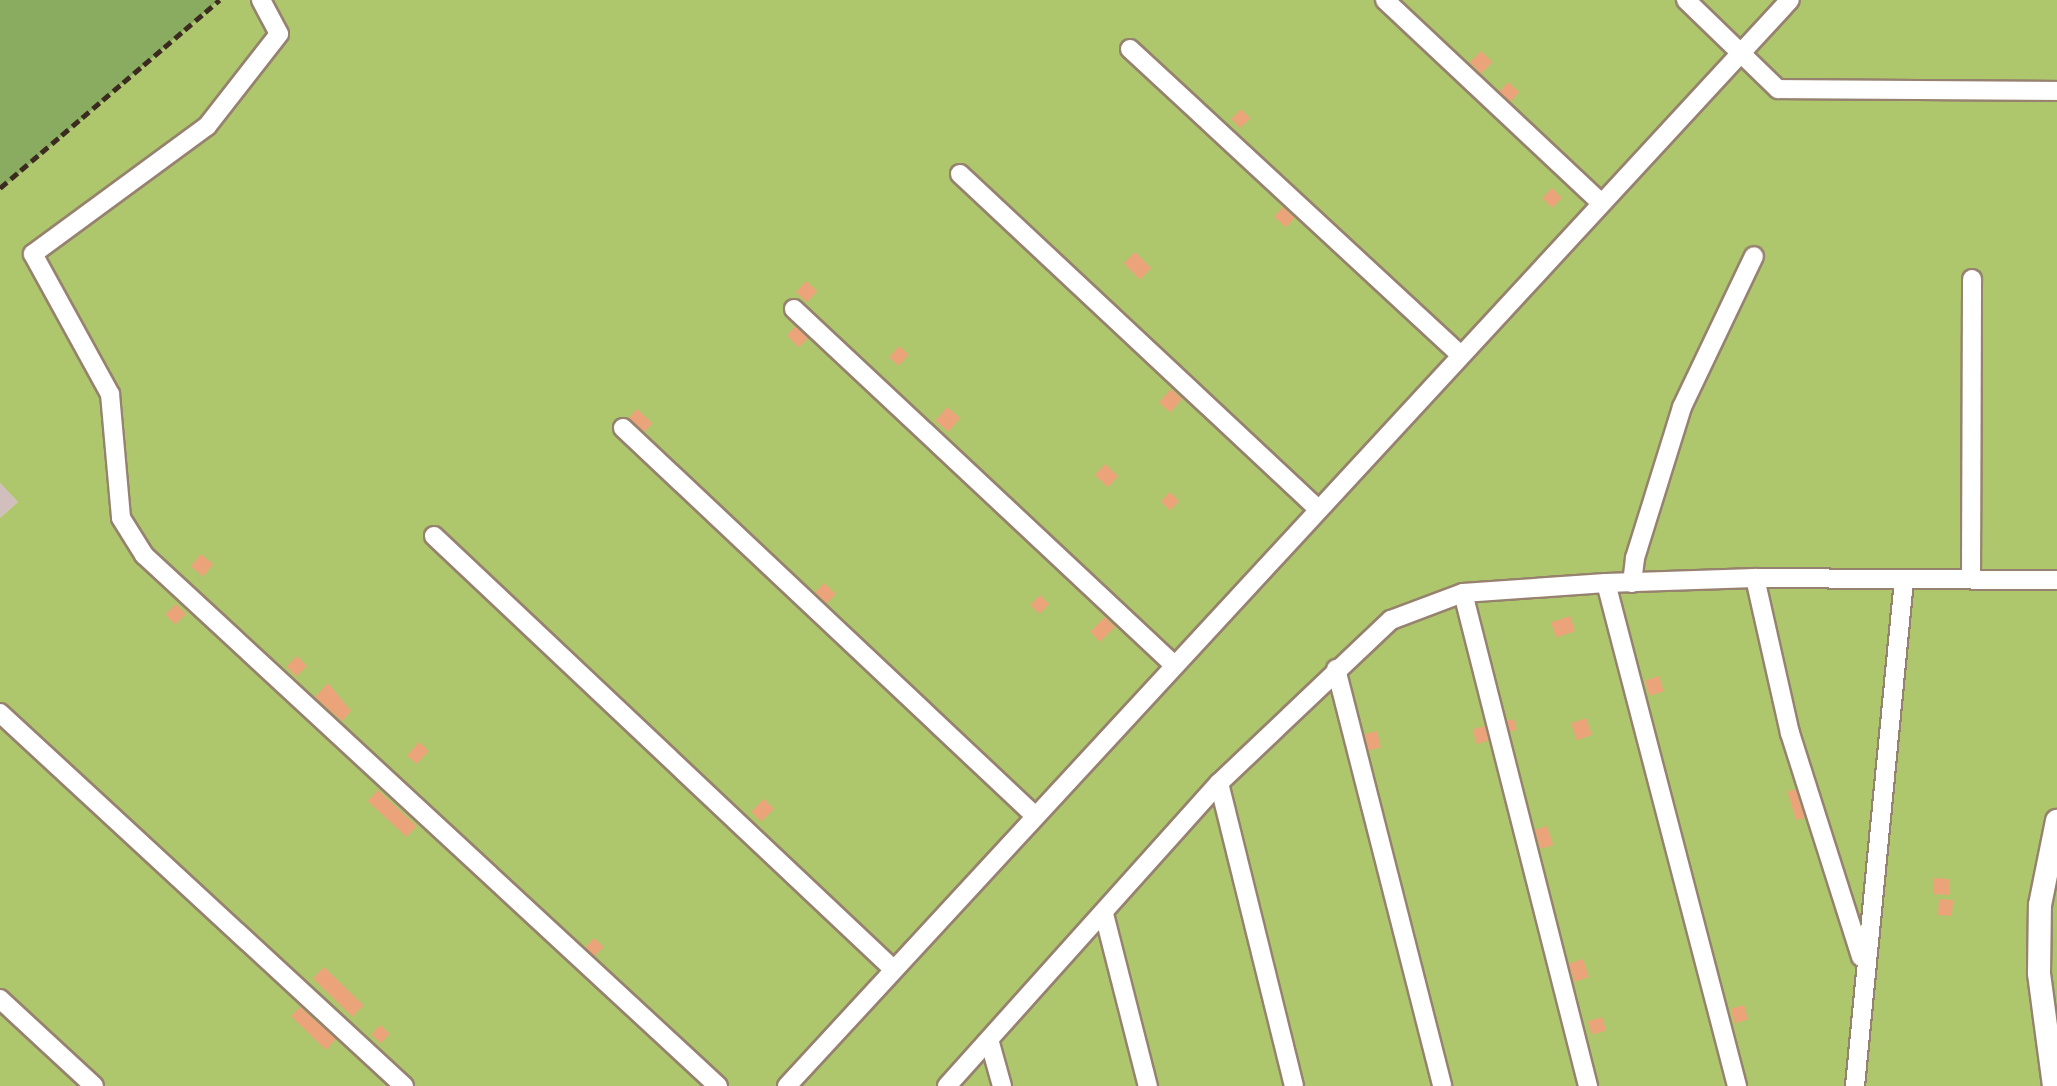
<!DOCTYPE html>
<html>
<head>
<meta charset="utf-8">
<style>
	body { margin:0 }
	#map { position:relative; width:2057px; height:1086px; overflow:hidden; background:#f2dbbd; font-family:"Playpen Sans",sans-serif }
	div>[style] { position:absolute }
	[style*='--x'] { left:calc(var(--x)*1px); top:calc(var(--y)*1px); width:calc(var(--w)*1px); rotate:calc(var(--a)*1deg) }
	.industrial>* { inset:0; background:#d1bfbe }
	.green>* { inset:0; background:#aec76d }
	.forest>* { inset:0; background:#8aac60 }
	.building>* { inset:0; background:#eba47a; transform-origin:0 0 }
	.roads { filter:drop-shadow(2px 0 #96826e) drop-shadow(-2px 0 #96826e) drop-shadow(0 2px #96826e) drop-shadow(0 -2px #96826e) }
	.minor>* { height:18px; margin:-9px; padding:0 9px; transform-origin:9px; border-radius:9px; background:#fff }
	.major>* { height:22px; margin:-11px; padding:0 11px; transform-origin:11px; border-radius:11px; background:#fff }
	.rail>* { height:4.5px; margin-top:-2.25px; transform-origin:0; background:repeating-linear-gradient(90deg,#3b2a1e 0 9px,transparent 0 13.5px) }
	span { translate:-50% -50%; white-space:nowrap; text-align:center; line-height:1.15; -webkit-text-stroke:4.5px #fbf7ec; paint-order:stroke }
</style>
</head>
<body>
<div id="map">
	<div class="industrial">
		<i style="clip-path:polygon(0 483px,18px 502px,0 518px)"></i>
	</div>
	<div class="green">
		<i style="clip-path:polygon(219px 0,2057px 0,2057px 1086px,0 1086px,0 518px,18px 502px,0 483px,0 190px)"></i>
	</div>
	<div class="forest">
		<i style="clip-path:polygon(0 0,219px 0,0 190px)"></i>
	</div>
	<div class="building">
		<i style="left:1481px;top:51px;width:16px;height:16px;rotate:45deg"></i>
		<i style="left:1508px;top:82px;width:15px;height:13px;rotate:42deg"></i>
		<i style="left:1241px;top:109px;width:13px;height:14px;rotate:45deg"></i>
		<i style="left:1552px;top:188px;width:14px;height:14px;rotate:45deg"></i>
		<i style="left:1283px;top:207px;width:16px;height:13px;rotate:43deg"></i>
		<i style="left:1135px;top:252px;width:23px;height:16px;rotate:45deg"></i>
		<i style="left:806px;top:281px;width:15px;height:15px;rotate:42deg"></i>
		<i style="left:796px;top:326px;width:17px;height:13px;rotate:45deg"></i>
		<i style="left:899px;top:346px;width:13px;height:15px;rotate:42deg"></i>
		<i style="left:1171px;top:389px;width:15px;height:18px;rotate:42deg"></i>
		<i style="left:947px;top:407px;width:17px;height:18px;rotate:40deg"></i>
		<i style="left:637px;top:409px;width:21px;height:13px;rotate:43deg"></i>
		<i style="left:1105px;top:464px;width:18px;height:15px;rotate:43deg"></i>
		<i style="left:1170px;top:492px;width:13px;height:13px;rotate:45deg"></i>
		<i style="left:201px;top:554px;width:16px;height:16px;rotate:40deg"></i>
		<i style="left:824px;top:583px;width:16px;height:13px;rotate:43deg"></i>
		<i style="left:1040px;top:595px;width:13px;height:14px;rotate:45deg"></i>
		<i style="left:176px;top:604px;width:14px;height:15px;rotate:45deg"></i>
		<i style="left:1570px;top:616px;width:16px;height:20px;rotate:72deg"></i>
		<i style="left:1105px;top:617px;width:14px;height:21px;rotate:45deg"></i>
		<i style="left:297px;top:656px;width:14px;height:15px;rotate:45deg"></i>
		<i style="left:1659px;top:676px;width:16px;height:15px;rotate:72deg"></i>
		<i style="clip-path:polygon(328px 683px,351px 711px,342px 721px,315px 697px)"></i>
		<i style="left:1586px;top:718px;width:18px;height:16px;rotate:71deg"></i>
		<i style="left:1514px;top:719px;width:11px;height:7px;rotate:75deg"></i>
		<i style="left:1485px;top:726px;width:15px;height:13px;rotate:74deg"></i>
		<i style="left:1377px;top:731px;width:17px;height:13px;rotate:77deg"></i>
		<i style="left:419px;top:742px;width:13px;height:18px;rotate:42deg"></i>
		<i style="left:1796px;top:789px;width:30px;height:9px;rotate:73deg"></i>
		<i style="left:378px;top:790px;width:53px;height:15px;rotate:43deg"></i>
		<i style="left:764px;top:799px;width:14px;height:18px;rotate:45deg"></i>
		<i style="left:1547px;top:826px;width:20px;height:13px;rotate:72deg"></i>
		<i style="left:1934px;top:878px;width:16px;height:16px;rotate:4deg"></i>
		<i style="left:1939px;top:899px;width:14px;height:16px;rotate:4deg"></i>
		<i style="left:594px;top:938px;width:13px;height:13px;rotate:42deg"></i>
		<i style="left:1583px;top:959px;width:19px;height:15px;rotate:72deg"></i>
		<i style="left:324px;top:967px;width:55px;height:16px;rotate:44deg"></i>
		<i style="left:1744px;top:1005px;width:15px;height:14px;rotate:74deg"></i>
		<i style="clip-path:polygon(300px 1007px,336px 1039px,326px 1050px,291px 1016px)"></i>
		<i style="left:1602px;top:1017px;width:14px;height:15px;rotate:73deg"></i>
		<i style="left:380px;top:1025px;width:13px;height:13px;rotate:42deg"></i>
	</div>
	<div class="roads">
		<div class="minor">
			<i style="--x:261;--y:0;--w:38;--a:62"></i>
			<i style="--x:279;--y:34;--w:117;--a:128"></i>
			<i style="--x:207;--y:126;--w:216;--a:143.7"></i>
			<i style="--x:33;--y:254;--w:160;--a:61.2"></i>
			<i style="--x:110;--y:394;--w:124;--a:84.9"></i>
			<i style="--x:121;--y:518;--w:44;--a:58.1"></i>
			<i style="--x:144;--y:555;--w:782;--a:42.77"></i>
			<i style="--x:1385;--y:0;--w:295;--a:43.2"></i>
			<i style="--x:1686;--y:0;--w:128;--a:44.1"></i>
			<i style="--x:1778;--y:89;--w:279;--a:0.4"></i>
			<i style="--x:1130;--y:49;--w:447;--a:42.8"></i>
			<i style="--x:960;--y:174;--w:487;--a:43.1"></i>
			<i style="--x:794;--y:309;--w:518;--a:43.12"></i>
			<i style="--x:623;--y:428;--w:563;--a:43.27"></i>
			<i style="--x:434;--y:536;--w:630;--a:43.33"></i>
			<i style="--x:1971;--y:577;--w:298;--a:-89.8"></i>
			<i style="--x:1755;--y:578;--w:159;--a:77.3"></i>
			<i style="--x:1790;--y:733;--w:235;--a:72.4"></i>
			<i style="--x:1606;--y:583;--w:520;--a:75.4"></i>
			<i style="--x:1632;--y:583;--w:25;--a:-83"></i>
			<i style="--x:1635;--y:558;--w:158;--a:-72.7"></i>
			<i style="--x:1682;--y:407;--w:167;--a:-64.5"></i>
			<i style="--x:1463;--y:593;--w:509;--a:75.77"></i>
			<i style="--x:1336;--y:669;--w:430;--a:75.7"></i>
			<i style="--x:0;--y:713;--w:550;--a:42.72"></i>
			<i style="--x:1219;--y:783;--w:312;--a:76.1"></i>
			<i style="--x:1104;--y:914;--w:178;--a:75.7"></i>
			<i style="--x:0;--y:999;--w:128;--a:42.8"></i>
			<i style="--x:990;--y:1043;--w:45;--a:74.4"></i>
			<i style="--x:787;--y:1086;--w:1478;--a:-47.28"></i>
			<i style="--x:947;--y:1086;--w:407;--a:-48.1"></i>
			<i style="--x:1219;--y:783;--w:237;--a:-43.5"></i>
			<i style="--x:1391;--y:620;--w:77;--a:-20.6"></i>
			<i style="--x:1463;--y:593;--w:143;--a:-4"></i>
			<i style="--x:1606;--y:583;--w:149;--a:-1.9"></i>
			<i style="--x:1755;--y:578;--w:302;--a:0.4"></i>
			<i style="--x:1855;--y:1086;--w:508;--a:-84.47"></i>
		</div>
		<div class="major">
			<i style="--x:2054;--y:1086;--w:114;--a:-97.6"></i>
			<i style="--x:2039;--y:973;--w:68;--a:-89.2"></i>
			<i style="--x:2040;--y:905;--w:86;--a:-78.6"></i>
		</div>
	</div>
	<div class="rail">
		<i style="--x:0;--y:188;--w:289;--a:-40.6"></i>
	</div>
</div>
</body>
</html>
